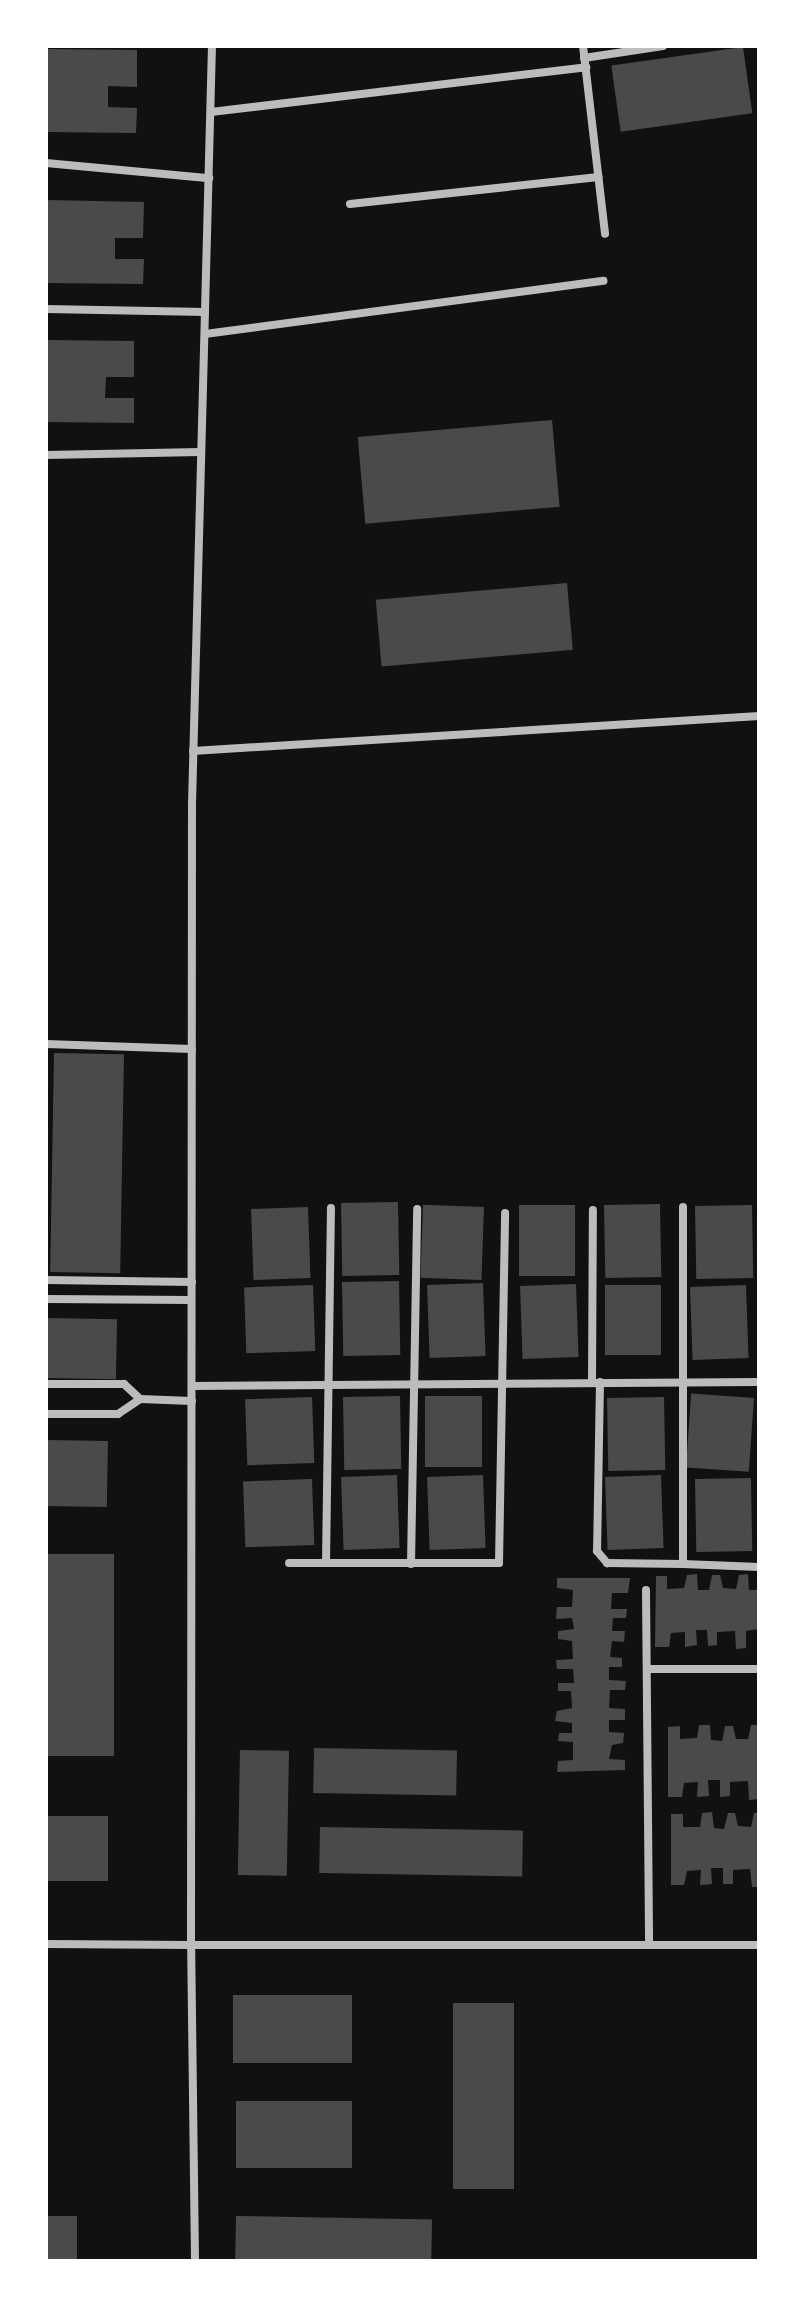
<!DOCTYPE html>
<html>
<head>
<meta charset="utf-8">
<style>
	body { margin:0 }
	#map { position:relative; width:805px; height:2307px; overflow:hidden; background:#111; font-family:Jost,sans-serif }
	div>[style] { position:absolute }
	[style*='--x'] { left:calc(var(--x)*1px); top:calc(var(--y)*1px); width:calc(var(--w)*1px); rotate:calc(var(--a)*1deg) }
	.building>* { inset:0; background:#4a4a4a; transform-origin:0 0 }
	.minor>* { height:8px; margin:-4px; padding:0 4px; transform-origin:4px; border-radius:4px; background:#bcbcbc }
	span { translate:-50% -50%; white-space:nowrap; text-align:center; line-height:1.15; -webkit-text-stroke:6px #fff; paint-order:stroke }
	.frame { position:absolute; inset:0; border:48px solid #fff; pointer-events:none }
</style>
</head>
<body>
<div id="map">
	<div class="building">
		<i style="left:743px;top:47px;width:67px;height:133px;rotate:82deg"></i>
		<i style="clip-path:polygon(46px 49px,137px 50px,137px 87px,108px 86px,108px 107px,137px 108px,136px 133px,46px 132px)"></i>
		<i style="clip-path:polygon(46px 200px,144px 202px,143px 238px,115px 238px,115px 259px,144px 259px,143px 284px,46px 283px)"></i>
		<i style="clip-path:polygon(46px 340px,134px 341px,134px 377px,106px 377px,105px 398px,134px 398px,134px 423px,46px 422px)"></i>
		<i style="left:552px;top:420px;width:87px;height:195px;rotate:85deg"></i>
		<i style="left:567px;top:583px;width:67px;height:192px;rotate:85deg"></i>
		<i style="left:54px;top:1053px;width:70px;height:219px;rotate:1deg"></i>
		<i style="left:398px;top:1202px;width:73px;height:57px;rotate:89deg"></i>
		<i style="left:660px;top:1204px;width:73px;height:56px;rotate:89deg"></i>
		<i style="left:519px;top:1205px;width:56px;height:71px"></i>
		<i style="left:752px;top:1205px;width:73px;height:57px;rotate:89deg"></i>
		<i style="left:308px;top:1207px;width:71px;height:57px;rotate:88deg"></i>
		<i style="left:484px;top:1207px;width:73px;height:61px;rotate:92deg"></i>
		<i style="left:399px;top:1281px;width:74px;height:57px;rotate:89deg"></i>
		<i style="left:483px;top:1283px;width:73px;height:56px;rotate:88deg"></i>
		<i style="left:576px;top:1284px;width:73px;height:56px;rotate:88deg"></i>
		<i style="left:313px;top:1285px;width:66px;height:69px;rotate:88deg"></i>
		<i style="left:605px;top:1285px;width:56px;height:70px"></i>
		<i style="left:746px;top:1285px;width:73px;height:56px;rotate:88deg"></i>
		<i style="left:46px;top:1318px;width:71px;height:60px;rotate:1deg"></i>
		<i style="left:400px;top:1396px;width:73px;height:57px;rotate:89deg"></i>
		<i style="left:425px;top:1396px;width:57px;height:71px"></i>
		<i style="left:312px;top:1397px;width:66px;height:67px;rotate:88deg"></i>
		<i style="left:664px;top:1397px;width:73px;height:57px;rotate:89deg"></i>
		<i style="left:754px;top:1398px;width:74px;height:63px;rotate:94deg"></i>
		<i style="left:46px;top:1440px;width:62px;height:66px;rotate:1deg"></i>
		<i style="left:397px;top:1475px;width:73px;height:56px;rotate:88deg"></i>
		<i style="left:483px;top:1475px;width:73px;height:56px;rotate:88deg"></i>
		<i style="left:661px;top:1475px;width:73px;height:56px;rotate:88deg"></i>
		<i style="left:751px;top:1478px;width:73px;height:56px;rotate:89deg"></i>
		<i style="left:312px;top:1479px;width:66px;height:69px;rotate:88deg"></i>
		<i style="left:46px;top:1554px;width:68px;height:202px"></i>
		<i style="clip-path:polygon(697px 1574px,698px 1590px,709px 1590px,712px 1575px,720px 1575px,723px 1588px,736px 1589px,739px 1575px,748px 1574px,749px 1590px,759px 1590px,759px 1629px,746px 1631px,746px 1648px,736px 1649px,735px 1631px,717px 1632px,717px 1645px,708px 1646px,707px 1630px,696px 1630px,697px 1645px,685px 1647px,685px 1632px,671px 1633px,669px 1647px,655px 1647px,656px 1576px,667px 1576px,667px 1589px,684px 1588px,687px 1575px)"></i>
		<i style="clip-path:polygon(557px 1578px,630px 1578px,628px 1593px,612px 1593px,611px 1609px,627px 1609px,626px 1618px,613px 1618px,612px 1631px,625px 1631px,624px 1642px,612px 1641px,610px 1657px,622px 1658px,622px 1667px,609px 1667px,609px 1680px,626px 1681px,625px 1690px,610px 1690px,609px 1708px,625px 1709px,625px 1720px,609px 1720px,609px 1732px,624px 1733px,623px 1743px,612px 1745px,609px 1759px,625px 1760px,625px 1770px,557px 1772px,558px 1761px,573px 1760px,573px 1742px,558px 1741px,559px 1733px,572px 1733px,572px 1723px,555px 1721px,557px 1711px,572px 1708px,571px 1691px,558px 1691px,558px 1683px,574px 1683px,573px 1669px,557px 1669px,556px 1660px,573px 1659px,572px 1641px,558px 1639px,558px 1631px,574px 1629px,572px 1618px,556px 1619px,557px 1607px,572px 1607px,573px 1590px,557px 1588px)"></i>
		<i style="clip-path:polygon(699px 1725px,710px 1725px,711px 1740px,722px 1741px,725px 1726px,733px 1726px,736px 1739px,748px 1739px,751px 1725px,759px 1725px,759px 1799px,749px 1800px,748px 1781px,730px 1782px,730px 1796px,720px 1797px,720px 1780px,708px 1780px,709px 1796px,697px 1797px,698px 1782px,684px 1783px,682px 1797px,668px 1797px,668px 1727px,680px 1726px,680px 1739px,697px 1738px)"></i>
		<i style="left:314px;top:1748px;width:143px;height:45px;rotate:1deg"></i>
		<i style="left:240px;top:1750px;width:49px;height:125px;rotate:1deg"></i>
		<i style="clip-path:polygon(712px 1812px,714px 1828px,724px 1829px,728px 1813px,735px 1813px,738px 1826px,751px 1827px,754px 1813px,759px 1813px,759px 1887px,752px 1887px,750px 1869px,733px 1870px,733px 1884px,723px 1884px,723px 1868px,711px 1868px,712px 1884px,700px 1885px,701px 1870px,687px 1871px,684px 1885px,671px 1885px,671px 1814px,683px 1814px,683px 1827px,700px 1827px,702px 1813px)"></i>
		<i style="left:46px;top:1816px;width:62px;height:65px"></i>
		<i style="left:320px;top:1827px;width:203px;height:46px;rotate:1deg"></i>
		<i style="left:233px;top:1995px;width:119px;height:68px"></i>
		<i style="left:453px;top:2003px;width:61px;height:186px"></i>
		<i style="left:236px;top:2101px;width:116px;height:67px"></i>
		<i style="left:46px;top:2216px;width:31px;height:45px"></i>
		<i style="left:236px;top:2216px;width:196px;height:45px;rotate:1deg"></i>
	</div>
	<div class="minor">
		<i style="--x:583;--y:46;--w:189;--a:83.3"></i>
		<i style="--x:584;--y:58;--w:80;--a:-8.6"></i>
		<i style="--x:211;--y:112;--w:378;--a:-6.8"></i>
		<i style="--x:46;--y:163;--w:164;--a:5.3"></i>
		<i style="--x:350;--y:204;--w:250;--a:-6.2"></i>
		<i style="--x:46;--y:309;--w:159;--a:1.1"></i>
		<i style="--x:205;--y:334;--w:402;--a:-7.6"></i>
		<i style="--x:46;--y:455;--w:155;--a:-1.1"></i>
		<i style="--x:193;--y:751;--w:567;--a:-3.54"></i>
		<i style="--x:46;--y:1044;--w:146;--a:2"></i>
		<i style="--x:46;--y:1280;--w:146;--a:0.8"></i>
		<i style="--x:46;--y:1299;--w:145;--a:0.4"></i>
		<i style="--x:592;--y:1382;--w:172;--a:-89.7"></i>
		<i style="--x:600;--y:1382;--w:169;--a:91"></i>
		<i style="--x:597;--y:1551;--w:16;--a:50"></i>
		<i style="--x:607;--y:1563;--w:76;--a:0.8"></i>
		<i style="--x:683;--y:1564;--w:357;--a:-90"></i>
		<i style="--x:46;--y:1384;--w:78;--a:0"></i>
		<i style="--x:124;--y:1384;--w:22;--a:43"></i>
		<i style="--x:140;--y:1399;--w:52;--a:2.2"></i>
		<i style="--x:192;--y:1386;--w:567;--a:-0.4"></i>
		<i style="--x:46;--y:1414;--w:72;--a:0"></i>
		<i style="--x:118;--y:1414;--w:27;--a:-34"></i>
		<i style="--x:289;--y:1563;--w:210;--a:0"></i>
		<i style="--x:499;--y:1563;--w:350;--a:-89"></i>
		<i style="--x:326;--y:1563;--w:355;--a:-89.2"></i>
		<i style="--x:411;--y:1564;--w:355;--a:-89"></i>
		<i style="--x:683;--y:1564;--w:76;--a:2.3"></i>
		<i style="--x:646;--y:1590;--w:355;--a:89.5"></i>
		<i style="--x:647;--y:1669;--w:112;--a:0"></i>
		<i style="--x:46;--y:1944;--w:145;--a:0.4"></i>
		<i style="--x:191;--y:1945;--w:1141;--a:-89.95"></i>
		<i style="--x:192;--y:804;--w:758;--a:-88.49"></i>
		<i style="--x:195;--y:2261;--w:316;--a:-90.7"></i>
		<i style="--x:191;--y:1945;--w:568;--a:0"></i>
	</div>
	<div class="frame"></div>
</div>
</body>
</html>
